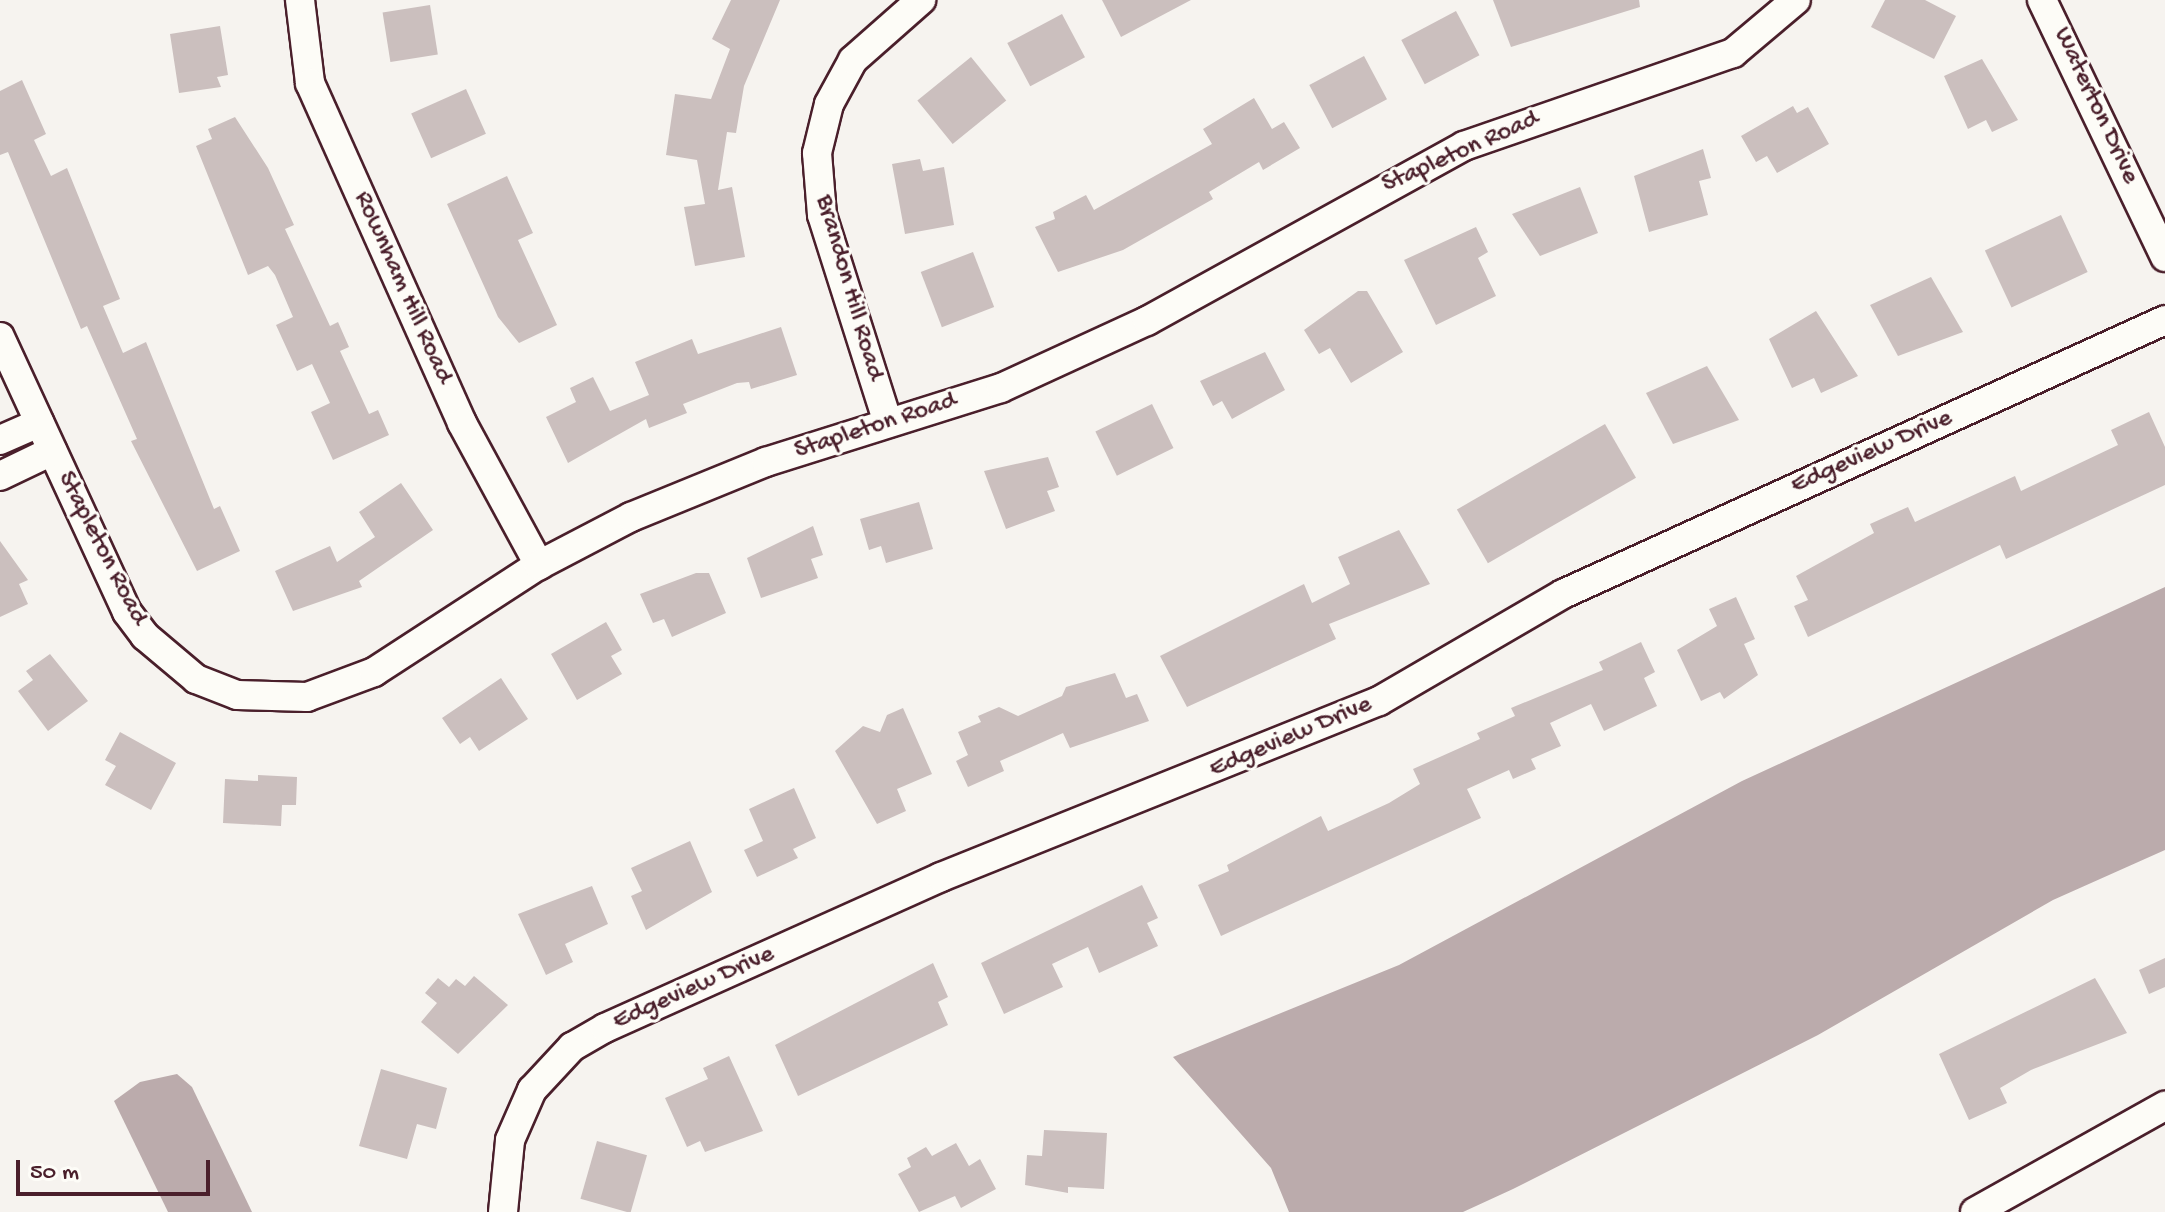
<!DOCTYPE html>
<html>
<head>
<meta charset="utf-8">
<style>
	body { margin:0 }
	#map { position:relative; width:2165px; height:1212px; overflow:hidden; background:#f6f3ef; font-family:"Gochi Hand",sans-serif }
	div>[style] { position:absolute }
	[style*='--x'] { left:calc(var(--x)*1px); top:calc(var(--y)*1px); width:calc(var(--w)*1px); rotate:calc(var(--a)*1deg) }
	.water>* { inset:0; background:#bbabac }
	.building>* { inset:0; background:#cbbfbe; transform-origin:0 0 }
	.roads { filter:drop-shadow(2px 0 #4a1f2b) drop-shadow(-2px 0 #4a1f2b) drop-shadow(0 2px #4a1f2b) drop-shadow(0 -2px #4a1f2b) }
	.street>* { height:28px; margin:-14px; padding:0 14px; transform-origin:14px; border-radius:14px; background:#fdfcf7 }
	span { translate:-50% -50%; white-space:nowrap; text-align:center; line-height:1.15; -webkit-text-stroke:6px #fdfcf7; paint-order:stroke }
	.street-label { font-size:26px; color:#4a1f2b }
	.scale { position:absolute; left:16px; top:1160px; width:194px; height:36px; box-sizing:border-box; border:4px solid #4a1f2b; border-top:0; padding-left:10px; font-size:24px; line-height:28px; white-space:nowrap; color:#4a1f2b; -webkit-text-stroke:6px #fdfcf7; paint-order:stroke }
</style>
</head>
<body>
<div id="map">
	<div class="water">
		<i style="clip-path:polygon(2165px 587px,2165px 850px,2053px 900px,1818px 1035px,1513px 1189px,1463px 1212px,1289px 1212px,1271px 1168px,1173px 1057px,1399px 965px,1742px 781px)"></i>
		<i style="clip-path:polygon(177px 1074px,192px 1087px,252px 1212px,168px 1212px,114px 1101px,140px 1082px)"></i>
	</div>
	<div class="building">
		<i style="clip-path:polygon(731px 0,780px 0,744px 86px,736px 133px,727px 132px,718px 190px,732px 187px,745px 257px,695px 266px,684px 207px,705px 204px,697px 160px,666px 155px,675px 94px,711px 99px,730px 49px,712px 39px)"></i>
		<i style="clip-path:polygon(1102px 0,1191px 0,1121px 37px)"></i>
		<i style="clip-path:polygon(1493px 0,1639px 0,1640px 7px,1511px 47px)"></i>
		<i style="clip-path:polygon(1885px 0,1925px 0,1956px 16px,1934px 59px,1871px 27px)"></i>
		<i style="left:430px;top:5px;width:50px;height:48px;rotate:81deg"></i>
		<i style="left:1456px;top:11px;width:50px;height:62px;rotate:62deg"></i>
		<i style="left:1062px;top:14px;width:49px;height:62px;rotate:62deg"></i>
		<i style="clip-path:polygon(220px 26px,228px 75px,217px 77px,221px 87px,179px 93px,170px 34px)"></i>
		<i style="left:1364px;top:56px;width:49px;height:62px;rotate:62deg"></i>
		<i style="left:971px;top:57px;width:56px;height:69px;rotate:51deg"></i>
		<i style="clip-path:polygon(1982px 59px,2018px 120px,1992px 132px,1986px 120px,1968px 129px,1944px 76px)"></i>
		<i style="clip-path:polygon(22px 80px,46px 134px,34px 140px,51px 176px,67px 168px,120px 299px,103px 306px,123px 353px,146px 342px,214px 509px,220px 506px,240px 551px,197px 571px,131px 441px,137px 439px,87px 326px,81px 329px,8px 152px,0 155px,0 91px)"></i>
		<i style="left:466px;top:89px;width:49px;height:60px;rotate:66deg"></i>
		<i style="clip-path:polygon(1254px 98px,1272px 129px,1284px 122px,1300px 148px,1263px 170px,1259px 162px,1209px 192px,1213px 199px,1123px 250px,1058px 272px,1035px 227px,1055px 219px,1053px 212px,1086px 195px,1094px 210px,1212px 144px,1203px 129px)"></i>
		<i style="clip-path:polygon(1793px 106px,1797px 113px,1808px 107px,1829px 144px,1777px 173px,1767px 156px,1756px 162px,1741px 136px)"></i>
		<i style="clip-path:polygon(235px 117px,268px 168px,294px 225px,285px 229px,330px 326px,338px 322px,349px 347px,340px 351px,369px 414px,378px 410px,389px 435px,333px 460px,311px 412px,330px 403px,312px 364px,297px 371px,276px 325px,293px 317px,275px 275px,268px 266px,248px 275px,196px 146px,212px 139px,208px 129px)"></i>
		<i style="clip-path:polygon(1703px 149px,1711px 178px,1699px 181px,1708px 215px,1649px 232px,1634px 176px)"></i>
		<i style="clip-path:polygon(920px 159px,923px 171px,944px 167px,954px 225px,905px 234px,892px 164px)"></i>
		<i style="clip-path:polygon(507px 176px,533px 233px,518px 240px,557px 325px,519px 343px,498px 317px,447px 204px)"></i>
		<i style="clip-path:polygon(1580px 187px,1598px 233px,1540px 256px,1512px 214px)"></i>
		<i style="left:2061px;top:215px;width:63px;height:84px;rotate:65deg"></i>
		<i style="clip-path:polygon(1476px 227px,1488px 252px,1478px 258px,1496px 296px,1436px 325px,1404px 260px)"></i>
		<i style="left:973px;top:252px;width:59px;height:56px;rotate:69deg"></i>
		<i style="clip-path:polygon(1931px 277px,1963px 332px,1898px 356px,1870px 305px)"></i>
		<i style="clip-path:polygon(1358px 291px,1367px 291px,1403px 352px,1351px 383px,1330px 348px,1319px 354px,1304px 330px)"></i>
		<i style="clip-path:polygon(1816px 311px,1858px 376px,1821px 393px,1814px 378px,1792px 388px,1769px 339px)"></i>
		<i style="clip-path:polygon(781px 327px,797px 375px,751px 389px,749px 382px,737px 383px,683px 404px,687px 413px,649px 428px,646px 419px,568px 463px,546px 417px,576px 402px,570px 388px,593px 377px,610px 411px,649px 395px,635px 362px,692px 339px,698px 354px)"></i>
		<i style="clip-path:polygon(1265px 352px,1285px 390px,1232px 419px,1222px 401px,1213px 406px,1200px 381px)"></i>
		<i style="clip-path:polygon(1707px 366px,1739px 420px,1673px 444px,1646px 393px)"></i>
		<i style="left:1152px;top:404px;width:49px;height:63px;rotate:64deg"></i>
		<i style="clip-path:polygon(2149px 412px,2165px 447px,2165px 485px,2006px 559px,2000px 545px,1808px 637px,1794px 606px,1808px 600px,1796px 576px,1874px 533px,1870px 524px,1908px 507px,1915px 522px,2015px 476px,2021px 491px,2118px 445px,2111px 430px)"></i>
		<i style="left:1605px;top:424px;width:62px;height:171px;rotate:60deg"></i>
		<i style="clip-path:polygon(1048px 457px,1059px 487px,1047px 491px,1055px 511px,1006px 529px,984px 471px)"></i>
		<i style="clip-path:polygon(401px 483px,433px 530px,359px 581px,362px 587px,293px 611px,275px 571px,330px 546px,337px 562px,375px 537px,359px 512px)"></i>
		<i style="clip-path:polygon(919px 502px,933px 549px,886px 563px,881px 546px,869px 550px,860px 519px)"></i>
		<i style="clip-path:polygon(813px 526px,823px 555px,811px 559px,818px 578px,761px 598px,747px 558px)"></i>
		<i style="clip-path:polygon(1399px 530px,1430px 584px,1329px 624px,1336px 639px,1187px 707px,1160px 656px,1304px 584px,1312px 603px,1350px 584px,1338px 557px)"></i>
		<i style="clip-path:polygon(0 541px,28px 580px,19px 584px,28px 604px,0 617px)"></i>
		<i style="clip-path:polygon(696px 573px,709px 573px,726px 613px,672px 637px,664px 619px,653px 623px,640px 594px)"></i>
		<i style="clip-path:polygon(1736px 597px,1755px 639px,1744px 644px,1758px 675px,1724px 699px,1720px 692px,1701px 701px,1677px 650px,1717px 626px,1709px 609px)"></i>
		<i style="clip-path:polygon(606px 622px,622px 650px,611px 656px,622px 674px,577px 700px,551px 654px)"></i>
		<i style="clip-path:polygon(1641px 642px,1655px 672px,1644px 678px,1657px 706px,1604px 731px,1591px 704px,1550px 723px,1561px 746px,1531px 759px,1536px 769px,1513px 779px,1509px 770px,1467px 789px,1481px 818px,1221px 936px,1198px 885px,1229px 871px,1227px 865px,1321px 816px,1328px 831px,1389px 803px,1420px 784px,1413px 769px,1480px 739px,1477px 733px,1515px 716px,1511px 708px,1603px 670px,1599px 662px)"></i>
		<i style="clip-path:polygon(50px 654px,88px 701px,48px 731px,18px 691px,33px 680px,26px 671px)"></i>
		<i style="clip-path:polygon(1115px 673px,1126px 698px,1137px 694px,1149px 721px,1070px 748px,1063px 733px,1000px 761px,1004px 771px,968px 787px,956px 761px,968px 755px,958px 732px,981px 722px,978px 716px,999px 707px,1018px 716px,1062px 696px,1066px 687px)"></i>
		<i style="clip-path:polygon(501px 678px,528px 719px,479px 751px,470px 737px,460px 744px,442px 718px)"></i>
		<i style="clip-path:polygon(903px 708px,932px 774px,897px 789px,906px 811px,877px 824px,835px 751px,863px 726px,880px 732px,887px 715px)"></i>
		<i style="clip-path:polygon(120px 732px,176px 763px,151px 810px,105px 785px,116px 766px,105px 760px)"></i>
		<i style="clip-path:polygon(258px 775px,297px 777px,296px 805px,282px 805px,281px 826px,223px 823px,225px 779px,258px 781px)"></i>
		<i style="clip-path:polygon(794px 788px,816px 838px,793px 849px,798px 858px,757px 877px,744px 850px,763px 841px,749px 809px)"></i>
		<i style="clip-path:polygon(690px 841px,712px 892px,646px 930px,631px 896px,642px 891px,631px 868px)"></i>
		<i style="clip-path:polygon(1142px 885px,1158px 918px,1147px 923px,1158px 946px,1099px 973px,1088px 947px,1052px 964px,1063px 987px,1004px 1014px,981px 963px)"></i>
		<i style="clip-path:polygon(592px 886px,608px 924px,565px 944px,573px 962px,546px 975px,518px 914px)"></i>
		<i style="clip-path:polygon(2165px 958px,2165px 987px,2149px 994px,2139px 970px)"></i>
		<i style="clip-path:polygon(933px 963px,948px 997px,938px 1002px,948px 1025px,798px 1096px,775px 1045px)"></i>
		<i style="clip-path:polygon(474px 976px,508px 1005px,458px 1054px,421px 1022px,437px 1003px,425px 993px,438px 978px,449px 987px,456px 979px,465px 986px)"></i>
		<i style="clip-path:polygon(2095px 978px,2127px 1033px,2031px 1070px,2000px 1088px,2007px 1103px,1969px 1120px,1939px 1054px)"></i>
		<i style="clip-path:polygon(729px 1056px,763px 1131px,705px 1152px,700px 1141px,687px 1147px,665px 1098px,708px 1079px,703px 1068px)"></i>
		<i style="clip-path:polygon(381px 1069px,447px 1088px,436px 1129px,417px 1124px,407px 1159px,359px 1146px)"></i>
		<i style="clip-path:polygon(1044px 1130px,1107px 1133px,1104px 1189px,1068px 1187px,1068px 1193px,1025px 1185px,1027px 1155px,1042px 1156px)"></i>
		<i style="left:597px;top:1141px;width:52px;height:60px;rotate:16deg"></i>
		<i style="clip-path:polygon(956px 1143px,969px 1166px,980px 1159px,996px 1189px,961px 1208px,955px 1196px,919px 1212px,898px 1174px,911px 1167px,907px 1158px,926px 1147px,932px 1156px)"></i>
	</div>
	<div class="roads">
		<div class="street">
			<i style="--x:300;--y:0;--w:84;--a:83.1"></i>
			<i style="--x:310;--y:83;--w:372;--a:65.9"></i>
			<i style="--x:462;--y:423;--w:162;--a:61.5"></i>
			<i style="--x:2042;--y:0;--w:285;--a:64.4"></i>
			<i style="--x:0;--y:337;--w:303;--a:65.2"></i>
			<i style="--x:127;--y:612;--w:30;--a:53"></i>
			<i style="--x:145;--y:636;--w:67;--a:40.1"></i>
			<i style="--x:196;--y:679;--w:44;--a:21.3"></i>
			<i style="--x:237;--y:695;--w:70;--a:1.6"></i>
			<i style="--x:307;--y:697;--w:72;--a:-20.5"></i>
			<i style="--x:374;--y:672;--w:197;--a:-33"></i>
			<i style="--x:539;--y:565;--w:104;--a:-27.6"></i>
			<i style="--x:631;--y:517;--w:146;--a:-22.2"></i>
			<i style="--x:766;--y:462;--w:246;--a:-17.5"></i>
			<i style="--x:1001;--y:388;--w:161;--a:-24.7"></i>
			<i style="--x:1147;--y:321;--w:362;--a:-28.9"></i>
			<i style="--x:1464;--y:146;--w:285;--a:-19.1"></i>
			<i style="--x:1733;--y:53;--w:82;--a:-40.1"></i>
			<i style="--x:888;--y:423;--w:218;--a:-107.6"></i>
			<i style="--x:822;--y:215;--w:62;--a:-94.6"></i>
			<i style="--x:817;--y:153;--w:50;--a:-76.2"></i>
			<i style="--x:829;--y:104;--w:50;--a:-61.4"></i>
			<i style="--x:853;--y:60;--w:91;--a:-41.4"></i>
			<i style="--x:0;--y:440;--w:43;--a:-23.6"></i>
			<i style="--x:0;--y:476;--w:58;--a:-25.7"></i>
			<i style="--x:503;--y:1212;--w:72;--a:-84.4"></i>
			<i style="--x:510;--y:1140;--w:55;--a:-66.3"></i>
			<i style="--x:532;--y:1090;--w:59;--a:-47.1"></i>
			<i style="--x:572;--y:1047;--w:38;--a:-30"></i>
			<i style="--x:605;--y:1028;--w:368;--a:-24.2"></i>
			<i style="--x:941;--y:877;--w:472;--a:-21.9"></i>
			<i style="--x:1379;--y:701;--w:213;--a:-30.2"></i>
			<i style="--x:1563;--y:594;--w:661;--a:-24.47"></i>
			<i style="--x:1975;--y:1212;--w:218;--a:-29.2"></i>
		</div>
	</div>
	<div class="street-label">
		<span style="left:2095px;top:106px;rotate:65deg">Waterton Drive</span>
		<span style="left:1461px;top:153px;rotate:-24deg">Stapleton Road</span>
		<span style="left:402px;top:288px;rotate:66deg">Rownham Hill Road</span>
		<span style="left:848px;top:288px;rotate:74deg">Brandon Hill Road</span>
		<span style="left:876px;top:427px;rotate:-18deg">Stapleton Road</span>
		<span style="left:1872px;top:453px;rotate:-24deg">Edgeview Drive</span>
		<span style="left:101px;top:549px;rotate:63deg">Stapleton Road</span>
		<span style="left:1291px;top:738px;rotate:-23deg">Edgeview Drive</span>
		<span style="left:694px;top:989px;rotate:-24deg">Edgeview Drive</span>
	</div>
	<div class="scale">50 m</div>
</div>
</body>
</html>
